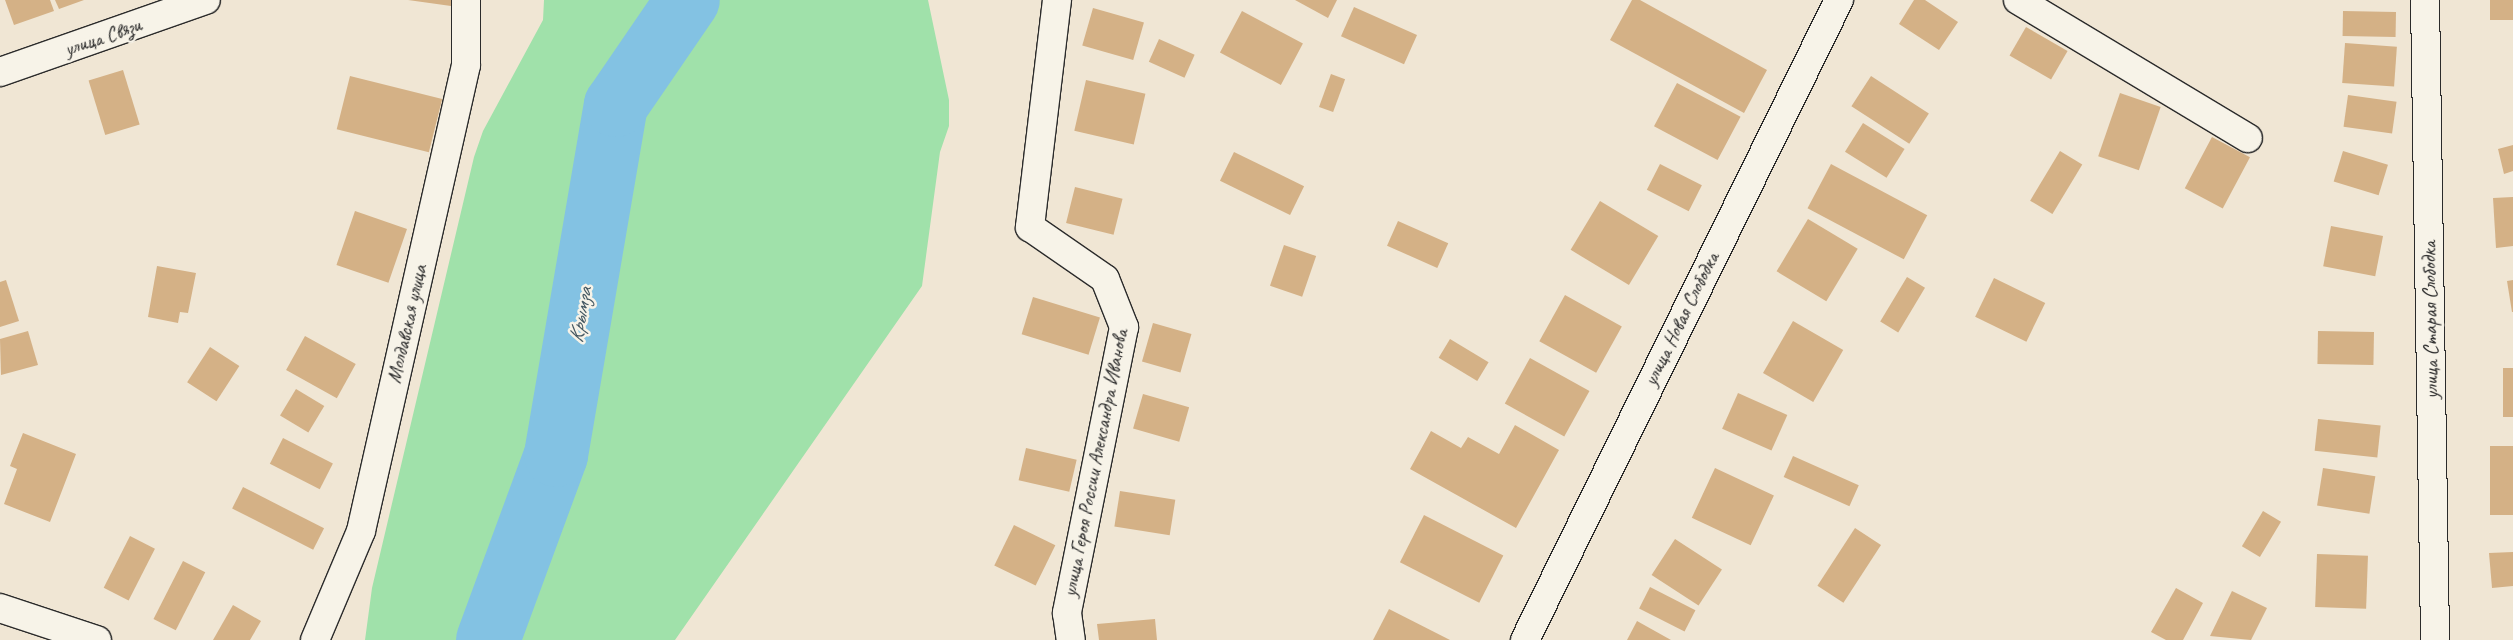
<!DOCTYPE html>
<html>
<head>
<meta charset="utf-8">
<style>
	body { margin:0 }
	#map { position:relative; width:2513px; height:640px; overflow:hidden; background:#f0e6d4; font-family:Caveat,sans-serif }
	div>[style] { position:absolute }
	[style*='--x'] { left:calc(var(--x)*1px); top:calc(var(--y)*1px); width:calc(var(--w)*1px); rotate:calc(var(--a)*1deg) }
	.green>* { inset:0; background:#a0e1aa }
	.river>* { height:64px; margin:-32px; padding:0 32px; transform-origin:32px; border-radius:32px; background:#83c2e3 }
	.building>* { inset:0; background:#d4b186; transform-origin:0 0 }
	.roads { filter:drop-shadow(1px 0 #2b2b2b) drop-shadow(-1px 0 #2b2b2b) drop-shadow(0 1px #2b2b2b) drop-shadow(0 -1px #2b2b2b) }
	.minor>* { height:28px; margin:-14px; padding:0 14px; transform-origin:14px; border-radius:14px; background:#f7f3e8 }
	span { translate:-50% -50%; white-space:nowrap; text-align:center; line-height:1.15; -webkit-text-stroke:5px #f7f3e8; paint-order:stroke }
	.street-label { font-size:20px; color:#2b2b2b }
	.water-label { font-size:21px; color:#455862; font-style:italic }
</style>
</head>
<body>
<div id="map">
	<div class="green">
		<i style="clip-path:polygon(544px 0,928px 0,949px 100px,949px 126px,940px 152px,922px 286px,675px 640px,365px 640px,372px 588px,474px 157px,483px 131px,543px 20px)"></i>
	</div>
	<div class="river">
		<i style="--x:488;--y:640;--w:197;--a:-69.8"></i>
		<i style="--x:556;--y:455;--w:355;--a:-80.3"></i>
		<i style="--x:616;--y:105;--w:127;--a:-55.6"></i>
	</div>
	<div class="building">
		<i style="clip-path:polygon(5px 0,50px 0,54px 11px,14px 25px)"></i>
		<i style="clip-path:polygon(55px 0,84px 0,59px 9px)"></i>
		<i style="clip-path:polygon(408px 0,452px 0,451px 6px)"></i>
		<i style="clip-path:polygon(1295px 0,1337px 0,1328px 18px)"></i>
		<i style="clip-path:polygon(1632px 0,1640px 0,1767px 70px,1744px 113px,1610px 40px)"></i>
		<i style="clip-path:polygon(1914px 0,1925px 0,1958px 22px,1939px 50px,1899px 24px)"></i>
		<i style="left:2490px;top:0;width:23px;height:20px"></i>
		<i style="left:1354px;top:7px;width:69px;height:32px;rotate:24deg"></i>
		<i style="left:1093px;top:8px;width:53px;height:39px;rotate:16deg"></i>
		<i style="left:1242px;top:11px;width:69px;height:47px;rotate:28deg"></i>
		<i style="left:2343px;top:11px;width:53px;height:25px;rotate:1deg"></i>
		<i style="left:2026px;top:27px;width:48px;height:33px;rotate:30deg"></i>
		<i style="left:1159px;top:39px;width:39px;height:25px;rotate:24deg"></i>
		<i style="left:2345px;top:43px;width:52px;height:40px;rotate:4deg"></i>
		<i style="left:123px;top:70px;width:57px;height:36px;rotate:73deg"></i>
		<i style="left:1331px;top:74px;width:15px;height:35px;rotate:20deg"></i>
		<i style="left:350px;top:76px;width:95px;height:55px;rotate:14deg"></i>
		<i style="left:1871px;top:76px;width:69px;height:36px;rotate:33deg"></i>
		<i style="left:1086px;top:80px;width:61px;height:52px;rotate:13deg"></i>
		<i style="left:1677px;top:83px;width:72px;height:49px;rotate:28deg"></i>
		<i style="left:2120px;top:93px;width:43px;height:67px;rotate:19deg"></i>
		<i style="left:2348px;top:95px;width:49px;height:32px;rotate:8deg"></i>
		<i style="left:1863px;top:123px;width:49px;height:34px;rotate:32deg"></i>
		<i style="left:2212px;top:137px;width:43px;height:58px;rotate:28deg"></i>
		<i style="clip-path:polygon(2513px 145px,2513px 171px,2504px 174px,2498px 149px)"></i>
		<i style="left:2060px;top:151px;width:26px;height:58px;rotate:31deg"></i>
		<i style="left:2343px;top:151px;width:47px;height:32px;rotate:17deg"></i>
		<i style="left:1234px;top:152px;width:78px;height:32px;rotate:26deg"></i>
		<i style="left:1660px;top:164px;width:47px;height:29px;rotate:27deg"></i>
		<i style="left:1831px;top:164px;width:109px;height:50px;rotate:28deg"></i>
		<i style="left:1075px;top:187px;width:49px;height:37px;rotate:14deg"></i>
		<i style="clip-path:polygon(2513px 197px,2513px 246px,2496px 248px,2493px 198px)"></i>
		<i style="left:1600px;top:201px;width:68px;height:57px;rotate:31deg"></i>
		<i style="left:355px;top:211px;width:55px;height:57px;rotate:19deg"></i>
		<i style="left:1808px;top:219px;width:58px;height:61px;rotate:31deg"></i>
		<i style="left:1398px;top:221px;width:55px;height:27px;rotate:24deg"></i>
		<i style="left:2331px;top:226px;width:53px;height:41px;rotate:11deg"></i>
		<i style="left:1284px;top:245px;width:34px;height:43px;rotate:19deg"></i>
		<i style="clip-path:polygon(157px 266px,196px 273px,188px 313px,180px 312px,178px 323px,148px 317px)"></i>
		<i style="left:1907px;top:277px;width:21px;height:52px;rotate:31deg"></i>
		<i style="left:1994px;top:278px;width:57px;height:43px;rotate:26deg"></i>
		<i style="clip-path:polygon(6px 280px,19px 321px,0 327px,0 282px)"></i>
		<i style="clip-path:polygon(2513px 280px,2513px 312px,2512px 312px,2507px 281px)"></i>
		<i style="left:1565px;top:295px;width:65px;height:53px;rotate:29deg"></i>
		<i style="left:1033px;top:297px;width:70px;height:39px;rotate:17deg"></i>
		<i style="left:1793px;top:321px;width:58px;height:60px;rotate:30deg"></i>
		<i style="left:1153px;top:323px;width:40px;height:40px;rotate:16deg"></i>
		<i style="clip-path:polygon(28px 331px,38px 365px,1px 375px,0 339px)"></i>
		<i style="left:2318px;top:331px;width:56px;height:33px;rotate:1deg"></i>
		<i style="left:305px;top:336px;width:58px;height:39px;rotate:29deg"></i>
		<i style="left:1450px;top:339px;width:45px;height:22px;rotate:31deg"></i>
		<i style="left:210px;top:347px;width:35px;height:42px;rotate:33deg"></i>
		<i style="left:1530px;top:358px;width:68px;height:52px;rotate:29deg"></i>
		<i style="left:2503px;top:368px;width:10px;height:49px"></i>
		<i style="left:296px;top:389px;width:33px;height:31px;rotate:31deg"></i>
		<i style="left:1738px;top:393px;width:54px;height:39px;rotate:24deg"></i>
		<i style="left:1143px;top:394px;width:48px;height:36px;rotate:16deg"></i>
		<i style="left:2318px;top:419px;width:63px;height:32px;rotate:6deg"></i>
		<i style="clip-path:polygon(1515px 425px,1559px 450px,1516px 528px,1410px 469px,1431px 431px,1461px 448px,1468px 437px,1499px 454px)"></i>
		<i style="clip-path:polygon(23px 433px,76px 454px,50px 522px,4px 504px,17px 469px,10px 466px)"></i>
		<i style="left:283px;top:438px;width:56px;height:29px;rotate:27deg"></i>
		<i style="left:2490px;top:446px;width:23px;height:69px"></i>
		<i style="left:1026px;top:448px;width:52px;height:33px;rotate:13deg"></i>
		<i style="left:1793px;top:456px;width:72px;height:23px;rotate:24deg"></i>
		<i style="left:1715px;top:468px;width:65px;height:55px;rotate:25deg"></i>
		<i style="left:2323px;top:468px;width:53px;height:38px;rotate:9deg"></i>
		<i style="left:243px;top:487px;width:91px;height:24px;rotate:27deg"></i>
		<i style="left:1120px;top:491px;width:56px;height:36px;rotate:9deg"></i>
		<i style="left:2263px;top:511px;width:21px;height:41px;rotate:31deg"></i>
		<i style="left:1424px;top:515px;width:89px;height:53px;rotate:27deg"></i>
		<i style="left:1014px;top:525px;width:46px;height:45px;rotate:26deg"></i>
		<i style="left:1855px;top:528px;width:31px;height:69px;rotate:33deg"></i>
		<i style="left:130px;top:536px;width:28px;height:58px;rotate:27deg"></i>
		<i style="left:1675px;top:539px;width:56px;height:43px;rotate:33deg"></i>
		<i style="clip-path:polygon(2513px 552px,2513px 586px,2492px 588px,2489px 553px)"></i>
		<i style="left:2317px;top:554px;width:51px;height:53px;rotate:2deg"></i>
		<i style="left:183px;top:561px;width:25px;height:65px;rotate:27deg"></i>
		<i style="left:1650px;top:587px;width:51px;height:24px;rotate:27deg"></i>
		<i style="clip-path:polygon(2176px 588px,2203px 603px,2183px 640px,2166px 640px,2151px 632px)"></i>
		<i style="clip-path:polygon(2232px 591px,2267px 608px,2251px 640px,2210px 636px)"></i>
		<i style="clip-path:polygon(233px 605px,261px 621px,250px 640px,213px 640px)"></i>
		<i style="clip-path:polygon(1389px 609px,1450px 640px,1373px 640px)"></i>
		<i style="clip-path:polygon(1155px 619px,1157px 640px,1099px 640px,1097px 624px)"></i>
		<i style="clip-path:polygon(1637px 621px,1671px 640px,1627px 640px)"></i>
	</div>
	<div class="roads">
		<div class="minor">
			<i style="--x:1057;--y:0;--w:229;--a:96.8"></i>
			<i style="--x:1030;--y:227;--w:91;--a:34.7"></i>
			<i style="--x:1105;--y:279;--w:52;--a:68.4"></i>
			<i style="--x:1124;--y:327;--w:292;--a:101.3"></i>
			<i style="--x:1067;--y:613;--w:27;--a:82"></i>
			<i style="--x:2018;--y:0;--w:268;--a:31"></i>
			<i style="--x:2425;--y:0;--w:640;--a:89.1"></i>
			<i style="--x:0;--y:72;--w:218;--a:-19.3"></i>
			<i style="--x:0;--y:608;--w:102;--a:18.3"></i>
			<i style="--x:315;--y:640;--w:118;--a:-67.1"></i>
			<i style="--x:361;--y:531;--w:478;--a:-77.3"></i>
			<i style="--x:466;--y:65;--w:65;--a:-90"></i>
			<i style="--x:1525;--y:640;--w:713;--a:-63.87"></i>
		</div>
	</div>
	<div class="street-label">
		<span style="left:103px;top:37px;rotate:-19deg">улица Связи</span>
		<span style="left:1681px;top:319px;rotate:-64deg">улица Новая Слободка</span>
		<span style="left:2430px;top:320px;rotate:-91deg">улица Старая Слободка</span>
		<span style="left:407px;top:324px;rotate:-77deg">Молдавская улица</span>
		<span style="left:1095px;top:463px;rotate:-79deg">улица Героя России Александра Иванова</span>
	</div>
	<div class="water-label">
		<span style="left:580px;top:315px;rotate:-80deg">Крымза</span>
	</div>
</div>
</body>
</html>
